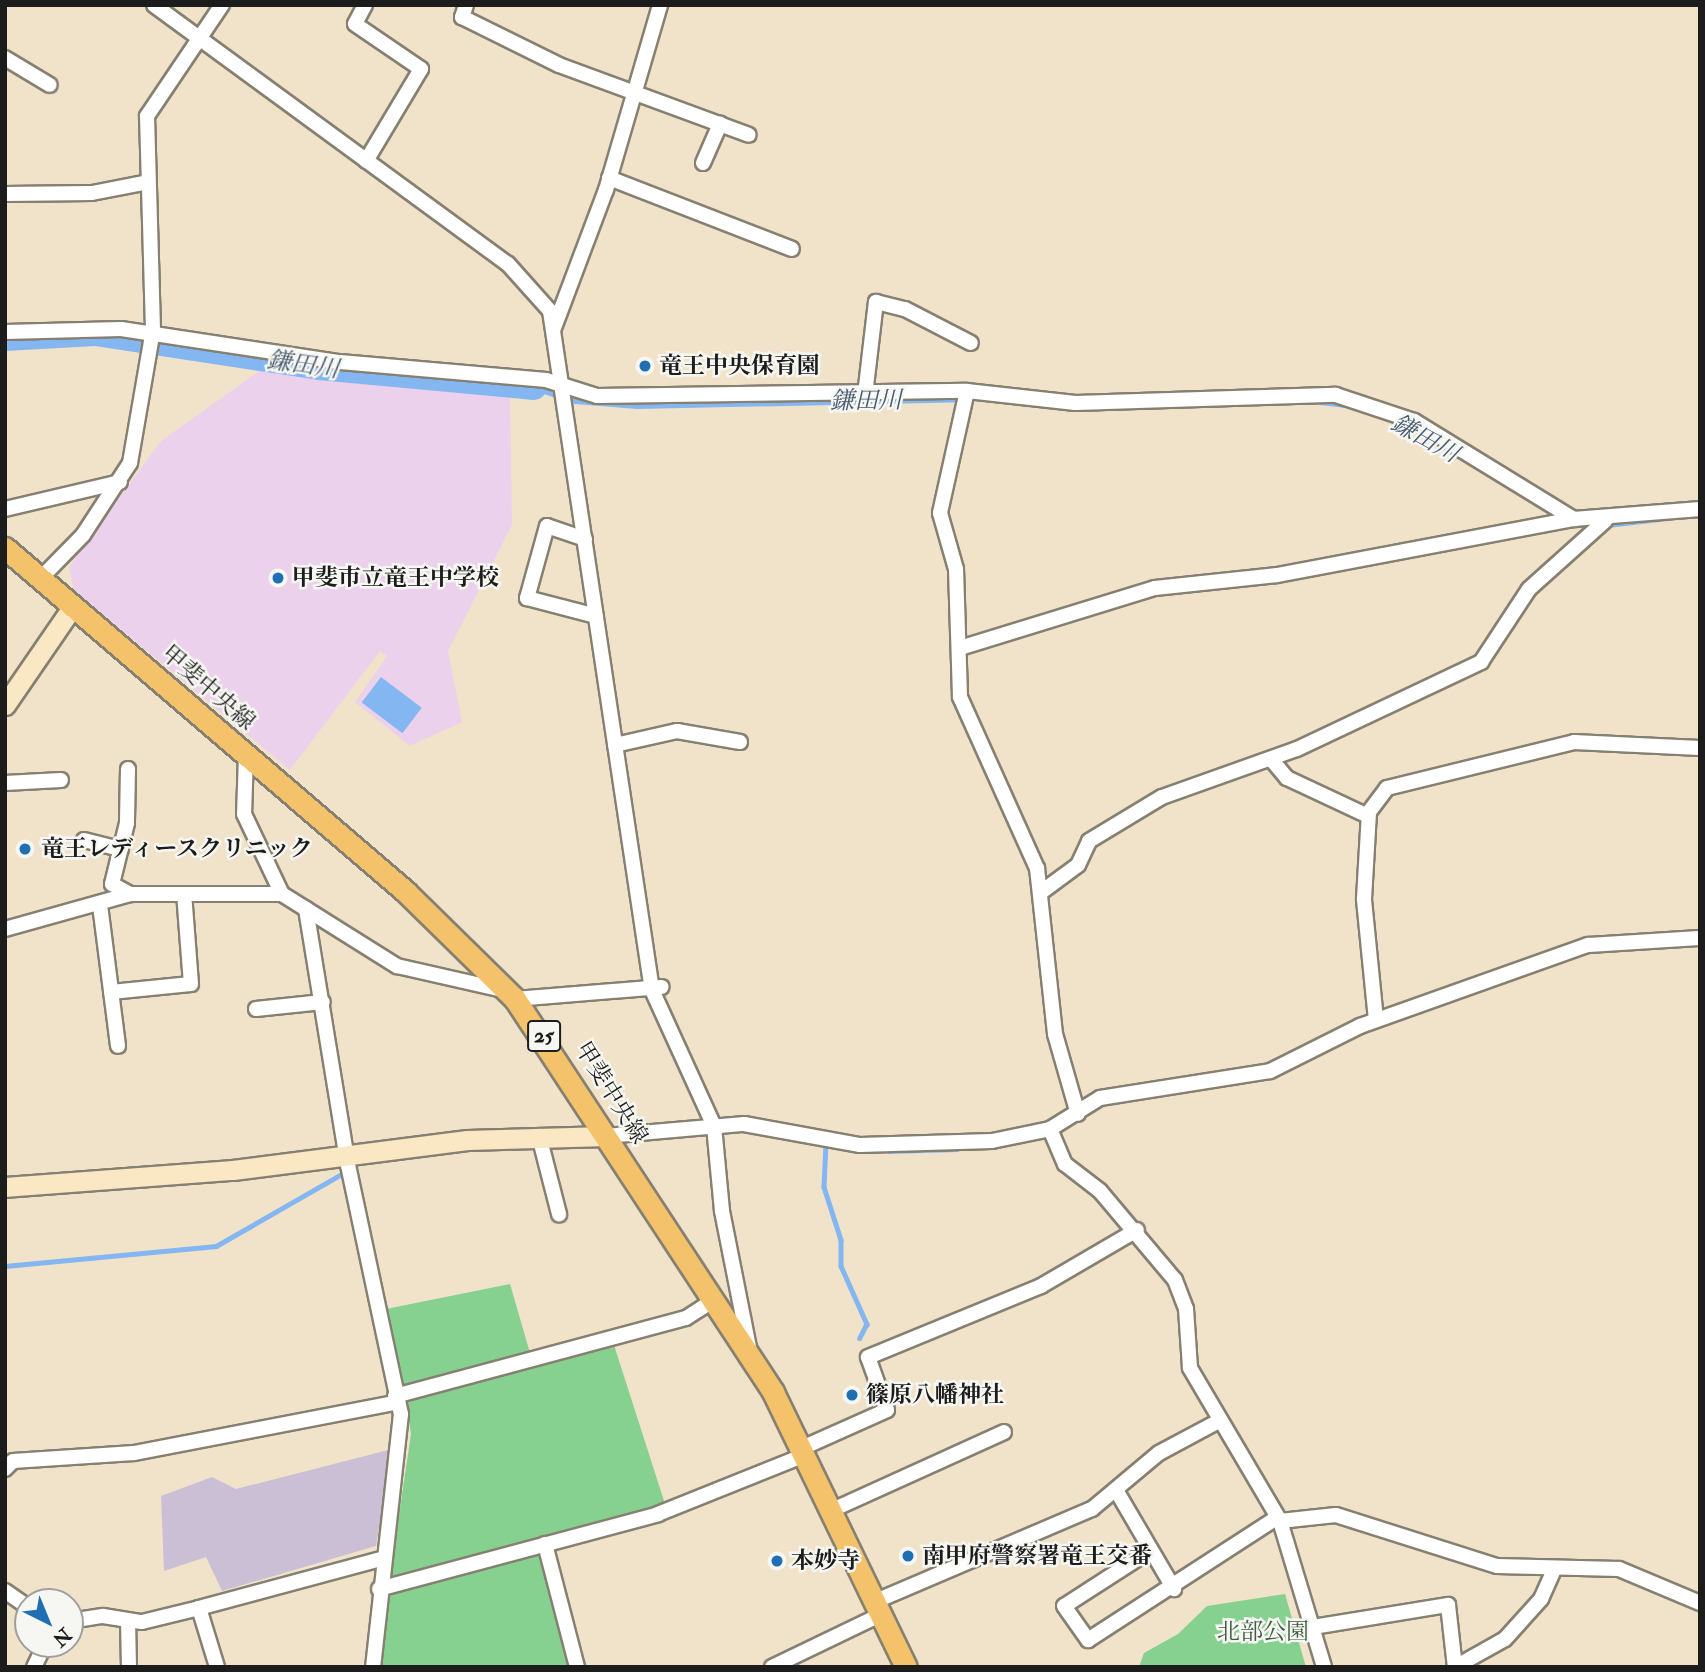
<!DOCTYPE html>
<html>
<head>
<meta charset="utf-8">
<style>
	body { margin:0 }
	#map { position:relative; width:1705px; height:1672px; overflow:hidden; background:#f1e3c9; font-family:"IM FELL Double Pica","Noto Serif JP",serif }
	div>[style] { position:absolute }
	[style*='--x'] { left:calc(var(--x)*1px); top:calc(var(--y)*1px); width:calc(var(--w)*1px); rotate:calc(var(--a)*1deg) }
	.built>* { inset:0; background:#ebd1eb }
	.industrial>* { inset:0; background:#cbbfd5 }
	.green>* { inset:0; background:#86d18f }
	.water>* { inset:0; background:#84b6f1; transform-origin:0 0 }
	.stream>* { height:4.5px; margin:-2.25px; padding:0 2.25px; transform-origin:2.25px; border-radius:2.25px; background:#84b6f1 }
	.river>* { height:24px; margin:-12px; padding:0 12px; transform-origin:12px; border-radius:12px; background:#84b6f1 }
	.roads { filter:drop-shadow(2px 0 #868072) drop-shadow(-2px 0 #868072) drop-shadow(0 2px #868072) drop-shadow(0 -2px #868072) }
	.street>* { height:14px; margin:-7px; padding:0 7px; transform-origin:7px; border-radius:7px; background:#fff }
	.secondary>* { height:19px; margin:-9.5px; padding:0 9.5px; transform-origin:9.5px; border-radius:9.5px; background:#fae7c3 }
	.primary>* { height:21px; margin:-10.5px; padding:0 10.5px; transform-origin:10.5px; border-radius:10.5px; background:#f3c26a }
	.dots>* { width:19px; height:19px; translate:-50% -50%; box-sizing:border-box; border:4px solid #f6f6f2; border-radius:50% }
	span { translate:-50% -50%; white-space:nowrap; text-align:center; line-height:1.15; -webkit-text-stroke:5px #f6f6f2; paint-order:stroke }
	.shield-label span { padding:2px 5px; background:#f6f6f2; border:2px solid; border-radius:5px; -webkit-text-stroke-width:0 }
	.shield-label { font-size:21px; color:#1c1c1c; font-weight:700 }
	.poi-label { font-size:23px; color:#1c1c1c; font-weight:700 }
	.left { translate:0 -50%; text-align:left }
	.street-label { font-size:23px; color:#1c1c1c }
	.park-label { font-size:23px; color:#415b44 }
	.water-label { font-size:24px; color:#465a71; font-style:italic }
	.frame { position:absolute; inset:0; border:7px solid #1c1c1c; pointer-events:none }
	.north { position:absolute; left:14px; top:1588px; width:70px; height:70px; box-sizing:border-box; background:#f6f6f2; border:2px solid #9f9f9c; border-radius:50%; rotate:137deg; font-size:19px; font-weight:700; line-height:28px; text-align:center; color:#1c1c1c }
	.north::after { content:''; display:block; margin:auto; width:24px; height:32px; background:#1f6fb2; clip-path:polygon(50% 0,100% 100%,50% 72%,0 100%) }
</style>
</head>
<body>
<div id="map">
	<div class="built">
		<i style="clip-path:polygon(269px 364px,510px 393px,512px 525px,448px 651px,462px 722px,410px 746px,355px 702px,387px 656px,380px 651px,290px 770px,74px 590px,69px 567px,161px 441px)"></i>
	</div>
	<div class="industrial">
		<i style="clip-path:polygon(392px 1449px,376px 1546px,222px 1591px,206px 1557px,164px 1571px,161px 1496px,212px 1477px,236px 1489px)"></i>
	</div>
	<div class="green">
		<i style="clip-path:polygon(510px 1284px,530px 1353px,401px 1389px,386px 1309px)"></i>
		<i style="clip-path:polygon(614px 1345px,665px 1504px,389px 1582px,411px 1434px,406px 1401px)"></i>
		<i style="clip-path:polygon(544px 1546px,575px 1667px,375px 1667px,388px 1587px)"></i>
		<i style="clip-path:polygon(1285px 1594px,1306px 1667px,1139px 1667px,1144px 1653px,1178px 1634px,1207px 1606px)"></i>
	</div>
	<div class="water">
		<i style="left:381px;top:677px;width:51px;height:32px;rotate:37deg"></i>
	</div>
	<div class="stream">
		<i style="--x:534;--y:388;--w:43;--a:17.6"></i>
		<i style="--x:575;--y:401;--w:62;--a:4.6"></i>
		<i style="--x:637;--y:406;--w:326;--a:-1.2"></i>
		<i style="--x:1321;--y:402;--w:26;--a:7"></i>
		<i style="--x:1569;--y:524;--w:22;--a:5"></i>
		<i style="--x:1607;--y:525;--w:61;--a:-6.5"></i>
		<i style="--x:826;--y:1143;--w:44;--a:92.6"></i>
		<i style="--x:824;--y:1187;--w:56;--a:72.2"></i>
		<i style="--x:841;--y:1240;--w:26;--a:90"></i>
		<i style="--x:841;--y:1266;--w:64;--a:65.9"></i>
		<i style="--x:867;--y:1324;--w:16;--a:117"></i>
		<i style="--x:889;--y:1151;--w:68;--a:-1.7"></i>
		<i style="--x:5;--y:1266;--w:212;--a:-5.4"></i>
		<i style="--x:216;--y:1246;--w:143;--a:-29.8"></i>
	</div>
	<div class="river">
		<i style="--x:5;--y:339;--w:90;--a:-3.2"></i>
		<i style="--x:95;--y:334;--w:227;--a:8.6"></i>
		<i style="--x:319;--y:368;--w:216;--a:5.3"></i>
	</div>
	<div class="roads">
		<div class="street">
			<i style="--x:154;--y:5;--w:439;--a:36.2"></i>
			<i style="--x:508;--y:264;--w:63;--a:48.2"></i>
			<i style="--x:550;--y:311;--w:687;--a:81.46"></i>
			<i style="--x:652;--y:990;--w:149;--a:65.5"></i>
			<i style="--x:714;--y:1126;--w:85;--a:84.6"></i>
			<i style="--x:722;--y:1211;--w:150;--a:78.8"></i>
			<i style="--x:365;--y:5;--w:21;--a:118"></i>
			<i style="--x:355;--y:24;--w:80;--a:34.3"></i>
			<i style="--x:421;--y:69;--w:107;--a:120.9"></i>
			<i style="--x:466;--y:5;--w:13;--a:108"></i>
			<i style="--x:462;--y:17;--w:108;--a:26.3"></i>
			<i style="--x:559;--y:65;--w:202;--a:20.2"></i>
			<i style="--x:5;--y:58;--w:52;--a:31"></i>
			<i style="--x:703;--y:163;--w:43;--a:-66.4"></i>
			<i style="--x:609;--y:178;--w:196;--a:21.2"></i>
			<i style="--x:5;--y:194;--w:87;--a:-0.7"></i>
			<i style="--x:92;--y:193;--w:57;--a:-11.1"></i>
			<i style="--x:554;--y:328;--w:147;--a:-69.4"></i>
			<i style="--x:606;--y:190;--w:193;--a:-73.7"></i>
			<i style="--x:5;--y:332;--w:116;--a:-1.5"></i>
			<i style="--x:121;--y:329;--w:221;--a:8.6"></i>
			<i style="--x:340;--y:362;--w:207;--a:5"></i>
			<i style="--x:546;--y:380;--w:53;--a:17.4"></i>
			<i style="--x:597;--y:396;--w:370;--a:-0.8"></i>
			<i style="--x:967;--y:391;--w:109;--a:6.3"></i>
			<i style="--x:1075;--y:403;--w:261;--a:-1.8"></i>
			<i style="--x:1336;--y:395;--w:82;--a:18.4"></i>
			<i style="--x:1414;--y:421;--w:188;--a:31.5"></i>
			<i style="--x:1574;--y:519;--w:126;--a:-4.5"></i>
			<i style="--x:967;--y:391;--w:125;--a:102.5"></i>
			<i style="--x:940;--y:513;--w:58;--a:74.1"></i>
			<i style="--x:956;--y:569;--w:128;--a:88.2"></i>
			<i style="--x:960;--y:697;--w:188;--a:65.8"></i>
			<i style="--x:1037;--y:868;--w:167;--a:83.8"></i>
			<i style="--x:1055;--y:1034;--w:83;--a:74"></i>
			<i style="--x:865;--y:395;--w:94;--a:-83.3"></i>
			<i style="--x:876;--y:302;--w:30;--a:14"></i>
			<i style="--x:905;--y:309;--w:74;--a:27.3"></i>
			<i style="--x:5;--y:509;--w:118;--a:-13.2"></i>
			<i style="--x:585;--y:539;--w:40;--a:-161.1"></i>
			<i style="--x:547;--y:526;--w:75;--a:105.5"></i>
			<i style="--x:527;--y:598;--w:71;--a:14.6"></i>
			<i style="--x:41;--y:578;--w:60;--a:-45.7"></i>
			<i style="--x:83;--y:535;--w:86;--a:-56.9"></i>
			<i style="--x:130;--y:463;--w:135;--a:-80.2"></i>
			<i style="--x:153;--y:330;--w:214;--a:-91.6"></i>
			<i style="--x:147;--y:116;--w:134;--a:-56"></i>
			<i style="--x:963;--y:647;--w:201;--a:-17.1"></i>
			<i style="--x:1155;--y:588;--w:123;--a:-6.1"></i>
			<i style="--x:1277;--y:575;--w:302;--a:-10.7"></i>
			<i style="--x:615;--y:745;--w:64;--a:-12.7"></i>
			<i style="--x:677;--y:731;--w:64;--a:9.9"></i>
			<i style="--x:246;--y:755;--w:59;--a:91.9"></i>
			<i style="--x:244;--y:814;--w:89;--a:64.6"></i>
			<i style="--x:1271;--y:759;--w:25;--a:50"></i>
			<i style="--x:1287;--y:778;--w:89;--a:25.1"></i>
			<i style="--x:128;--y:769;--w:54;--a:91.1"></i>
			<i style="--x:127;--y:823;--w:63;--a:103.8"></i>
			<i style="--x:112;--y:884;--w:21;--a:29"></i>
			<i style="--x:5;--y:783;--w:56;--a:-3.1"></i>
			<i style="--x:84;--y:840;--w:38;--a:14"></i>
			<i style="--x:1040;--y:893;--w:47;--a:-36.4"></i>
			<i style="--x:1078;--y:865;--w:26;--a:-65"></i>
			<i style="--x:1089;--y:841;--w:85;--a:-31.1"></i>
			<i style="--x:1162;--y:797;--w:143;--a:-19.6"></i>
			<i style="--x:1297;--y:749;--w:204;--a:-25.3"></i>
			<i style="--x:1481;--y:662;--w:87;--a:-56.7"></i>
			<i style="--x:1529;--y:589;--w:103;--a:-41.9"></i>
			<i style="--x:100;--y:905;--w:142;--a:82.7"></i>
			<i style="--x:306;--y:909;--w:259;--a:80.7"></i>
			<i style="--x:348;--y:1165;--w:255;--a:78"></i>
			<i style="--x:401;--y:1414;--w:255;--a:96.3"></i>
			<i style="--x:5;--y:929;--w:130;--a:-15.6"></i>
			<i style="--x:130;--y:894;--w:152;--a:0"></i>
			<i style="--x:282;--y:894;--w:136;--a:32.1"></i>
			<i style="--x:397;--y:966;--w:113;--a:12.8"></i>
			<i style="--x:111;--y:992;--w:80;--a:-5.7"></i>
			<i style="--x:191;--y:984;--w:90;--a:-94.4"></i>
			<i style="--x:515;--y:999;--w:147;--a:-4.7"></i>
			<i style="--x:256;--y:1009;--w:67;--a:-6"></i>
			<i style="--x:1376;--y:1020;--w:122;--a:-95.7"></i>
			<i style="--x:1364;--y:899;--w:87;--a:-86.7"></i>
			<i style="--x:1369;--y:812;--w:30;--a:-53"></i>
			<i style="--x:1387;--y:788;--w:193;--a:-13.8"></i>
			<i style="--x:1574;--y:742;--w:126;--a:2.7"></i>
			<i style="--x:1050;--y:1129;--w:38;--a:67"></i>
			<i style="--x:1065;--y:1164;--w:44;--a:37.6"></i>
			<i style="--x:1100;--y:1191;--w:116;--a:49.9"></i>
			<i style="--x:1175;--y:1280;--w:31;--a:69"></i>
			<i style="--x:1186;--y:1309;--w:59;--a:86.1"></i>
			<i style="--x:1190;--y:1368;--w:178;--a:59.5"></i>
			<i style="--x:1280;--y:1521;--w:152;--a:73.2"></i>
			<i style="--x:539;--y:1136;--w:81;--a:75.6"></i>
			<i style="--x:606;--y:1136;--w:139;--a:-5"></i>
			<i style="--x:744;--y:1124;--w:118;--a:10.3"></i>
			<i style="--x:860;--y:1145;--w:132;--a:-1.7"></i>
			<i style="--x:992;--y:1141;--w:59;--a:-11.7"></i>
			<i style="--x:1050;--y:1129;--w:59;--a:-31.8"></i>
			<i style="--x:1100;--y:1098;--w:172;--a:-9"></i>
			<i style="--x:1270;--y:1071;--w:101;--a:-26.6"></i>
			<i style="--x:1360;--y:1026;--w:242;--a:-19.6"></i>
			<i style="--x:1588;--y:945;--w:112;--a:-3.6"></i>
			<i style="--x:395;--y:1396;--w:301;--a:-15"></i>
			<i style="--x:686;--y:1318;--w:33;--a:-33"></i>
			<i style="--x:802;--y:1448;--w:93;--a:-24.1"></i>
			<i style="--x:887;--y:1410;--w:56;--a:-109.7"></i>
			<i style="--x:868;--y:1357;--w:187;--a:-22.3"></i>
			<i style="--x:1041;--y:1286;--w:111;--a:-30.3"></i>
			<i style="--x:5;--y:1469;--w:11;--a:-45"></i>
			<i style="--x:13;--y:1461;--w:121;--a:-3.8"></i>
			<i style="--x:134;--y:1453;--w:269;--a:-10.9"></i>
			<i style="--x:1116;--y:1490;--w:115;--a:59.6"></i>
			<i style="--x:830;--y:1511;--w:191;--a:-24.4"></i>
			<i style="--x:1280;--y:1521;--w:56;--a:-6.1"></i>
			<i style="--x:1336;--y:1515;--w:169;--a:17.6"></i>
			<i style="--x:1497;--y:1566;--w:122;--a:1.4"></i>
			<i style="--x:1619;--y:1569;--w:88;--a:22.8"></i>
			<i style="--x:545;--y:1544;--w:127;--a:75.4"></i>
			<i style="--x:1151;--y:1550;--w:103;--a:147.2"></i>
			<i style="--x:1064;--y:1606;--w:42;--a:54.8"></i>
			<i style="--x:1088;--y:1640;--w:226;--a:-32.9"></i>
			<i style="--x:379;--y:1589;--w:289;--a:-15"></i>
			<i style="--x:658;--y:1514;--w:158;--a:-21.9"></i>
			<i style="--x:5;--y:1591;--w:28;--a:35"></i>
			<i style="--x:876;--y:1601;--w:235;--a:-23.1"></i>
			<i style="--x:1092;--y:1509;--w:87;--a:-39.9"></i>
			<i style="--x:1159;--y:1453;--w:66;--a:-28.1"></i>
			<i style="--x:199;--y:1608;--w:188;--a:-15.1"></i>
			<i style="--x:128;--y:1620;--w:47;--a:88.8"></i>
			<i style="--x:70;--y:1621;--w:33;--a:-9"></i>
			<i style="--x:103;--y:1616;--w:39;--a:9"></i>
			<i style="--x:142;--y:1622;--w:59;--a:-13.8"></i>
			<i style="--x:199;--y:1608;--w:62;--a:73"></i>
			<i style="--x:1313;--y:1627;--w:137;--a:-9.3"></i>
			<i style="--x:1448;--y:1605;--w:62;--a:83.6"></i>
			<i style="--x:1455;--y:1667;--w:57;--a:-29.2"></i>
			<i style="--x:1505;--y:1639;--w:54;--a:-48"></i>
			<i style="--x:1541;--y:1599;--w:32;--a:-66"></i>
			<i style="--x:34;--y:1667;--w:25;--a:-64"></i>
			<i style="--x:772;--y:1667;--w:122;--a:-25.7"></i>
		</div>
		<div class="secondary">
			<i style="--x:5;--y:705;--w:120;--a:-55.5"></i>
			<i style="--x:5;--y:1187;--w:229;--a:-4.3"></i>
			<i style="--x:233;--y:1170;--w:236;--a:-7.3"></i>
			<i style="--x:467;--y:1140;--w:139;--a:-1.6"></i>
		</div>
		<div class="primary">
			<i style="--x:5;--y:548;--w:528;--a:40.62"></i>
			<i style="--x:406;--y:892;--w:153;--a:44.5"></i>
			<i style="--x:515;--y:999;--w:470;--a:56.7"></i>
			<i style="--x:773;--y:1392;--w:305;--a:64.2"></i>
		</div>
	</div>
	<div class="dots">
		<i style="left:645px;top:366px;background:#1f6fb2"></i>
		<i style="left:278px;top:578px;background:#1f6fb2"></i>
		<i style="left:25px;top:849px;background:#1f6fb2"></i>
		<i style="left:852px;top:1395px;background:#1f6fb2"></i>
		<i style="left:908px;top:1556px;background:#1f6fb2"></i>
		<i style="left:777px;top:1561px;background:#1f6fb2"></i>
	</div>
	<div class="shield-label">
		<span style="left:544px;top:1036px">25</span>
	</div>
	<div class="poi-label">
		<span class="left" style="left:659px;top:366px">竜王中央保育園</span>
		<span class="left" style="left:292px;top:578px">甲斐市立竜王中学校</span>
		<span class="left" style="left:41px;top:849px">竜王レディースクリニック</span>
		<span class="left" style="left:866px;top:1395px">篠原八幡神社</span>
		<span class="left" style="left:922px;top:1556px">南甲府警察署竜王交番</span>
		<span class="left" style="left:791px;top:1561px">本妙寺</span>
	</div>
	<div class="street-label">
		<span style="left:208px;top:688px;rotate:41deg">甲斐中央線</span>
		<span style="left:611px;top:1093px;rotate:58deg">甲斐中央線</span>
	</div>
	<div class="park-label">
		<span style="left:1263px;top:1632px">北部公園</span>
	</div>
	<div class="water-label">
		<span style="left:303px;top:365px;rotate:8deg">鎌田川</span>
		<span style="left:866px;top:401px;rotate:-1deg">鎌田川</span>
		<span style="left:1425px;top:439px;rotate:29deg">鎌田川</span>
	</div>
	<div class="frame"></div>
	<div class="north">N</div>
</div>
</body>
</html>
